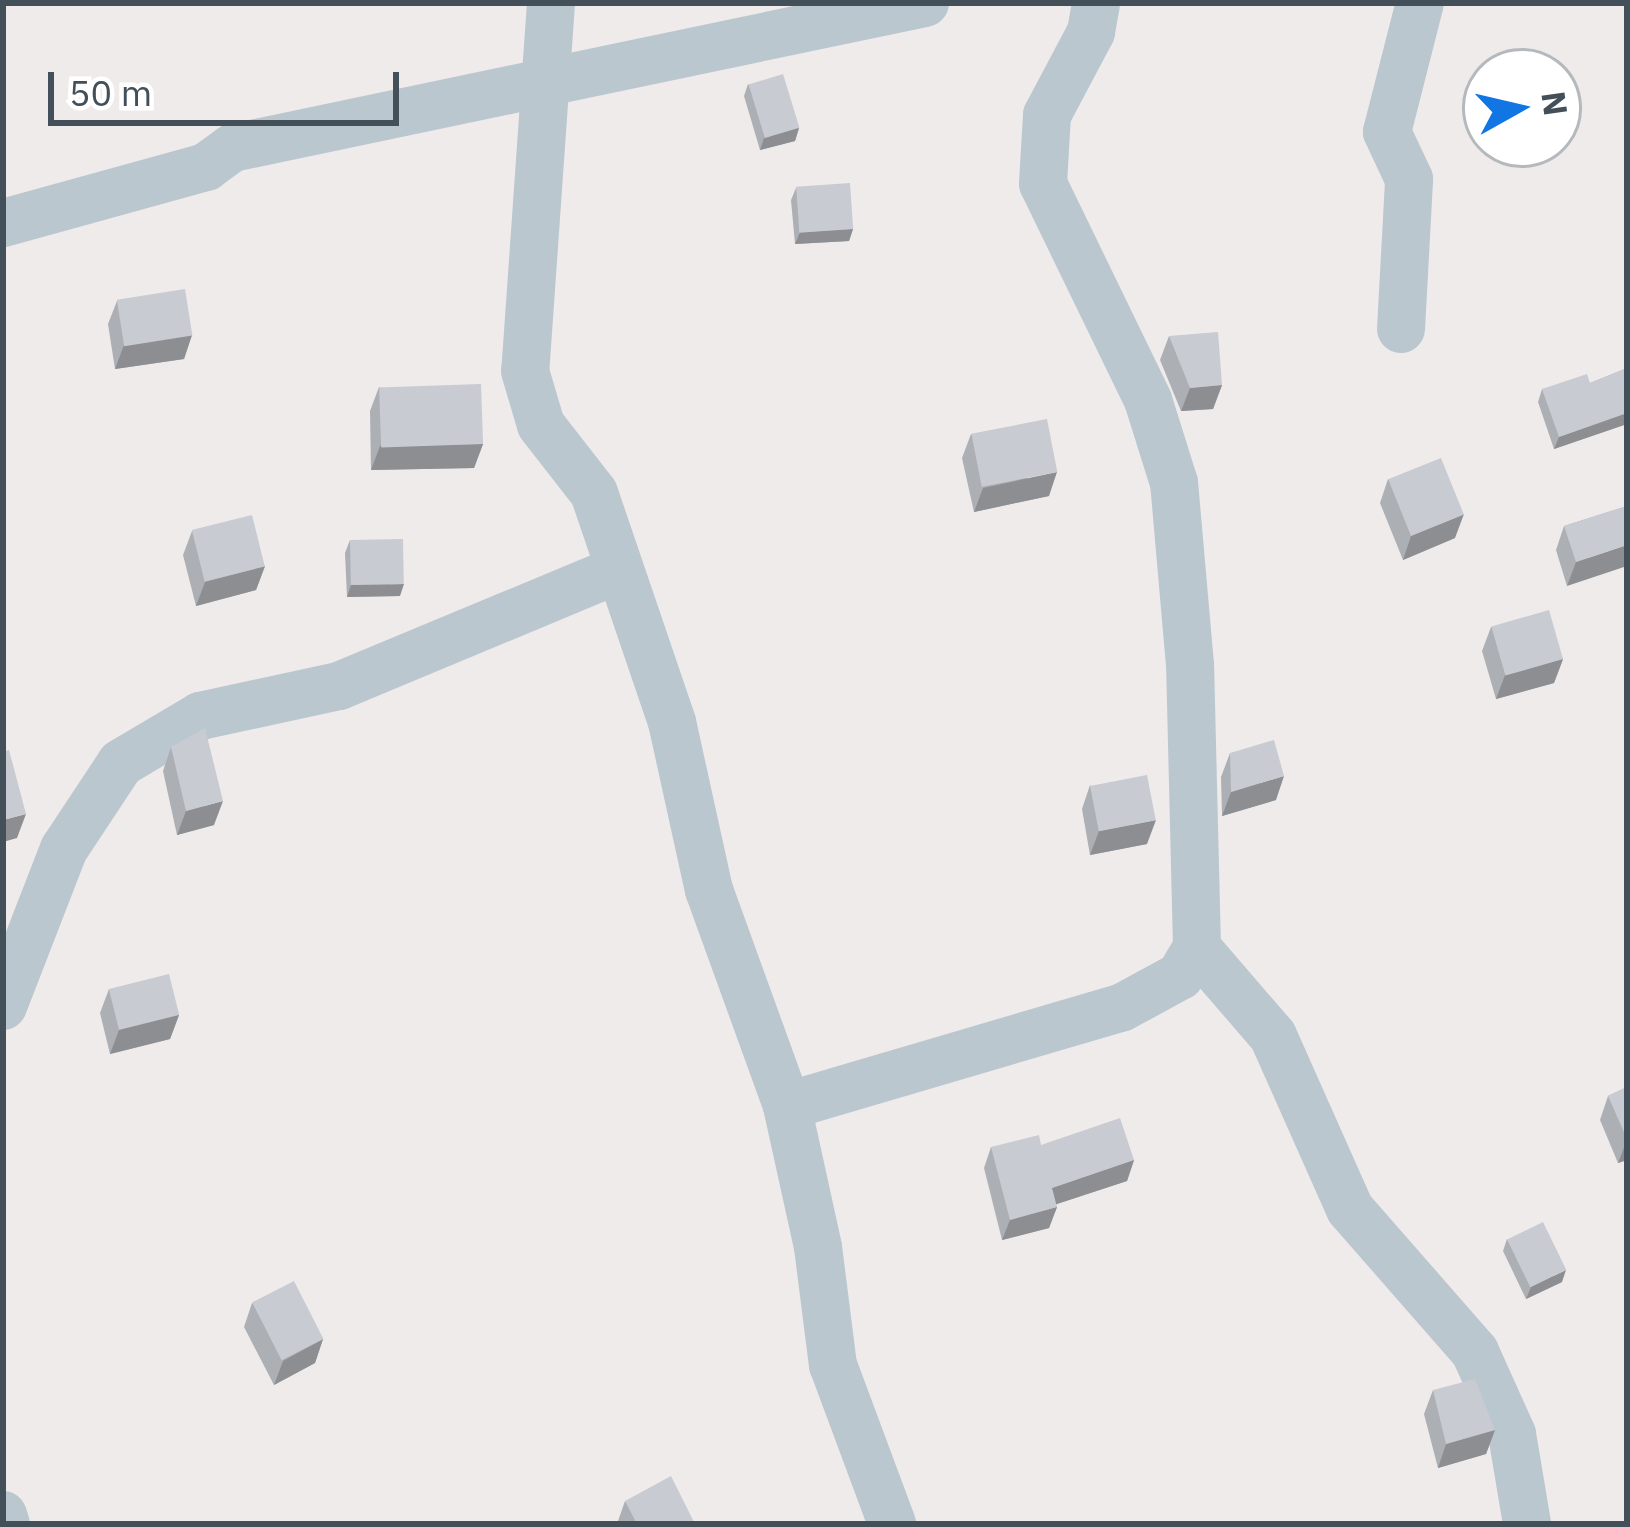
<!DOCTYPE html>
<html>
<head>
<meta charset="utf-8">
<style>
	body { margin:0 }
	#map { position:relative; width:1630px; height:1527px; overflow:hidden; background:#efebeb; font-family:"IBM Plex Sans",sans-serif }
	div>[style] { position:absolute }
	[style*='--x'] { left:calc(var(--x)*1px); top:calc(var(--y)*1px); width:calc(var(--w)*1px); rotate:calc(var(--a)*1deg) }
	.minor>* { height:48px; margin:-24px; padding:0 24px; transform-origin:24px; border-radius:24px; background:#bbc7cf }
	.wall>* { inset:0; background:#acafb4 }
	.shaded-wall>* { inset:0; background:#8c8e92 }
	.building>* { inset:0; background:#c8cbd1; transform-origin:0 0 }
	span { translate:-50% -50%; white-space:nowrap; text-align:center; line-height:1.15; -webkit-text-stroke:9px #fff; paint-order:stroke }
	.frame { position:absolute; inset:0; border:6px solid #43505a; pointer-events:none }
	.north { position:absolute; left:1462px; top:48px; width:120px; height:120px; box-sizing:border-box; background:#fff; border:3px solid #b4b9bd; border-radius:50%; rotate:82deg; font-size:33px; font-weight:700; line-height:48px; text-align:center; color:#43505a }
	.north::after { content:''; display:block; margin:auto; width:42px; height:54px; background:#1176e3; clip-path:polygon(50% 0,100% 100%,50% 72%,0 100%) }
	.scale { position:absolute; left:48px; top:72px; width:351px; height:54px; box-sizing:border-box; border:6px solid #43505a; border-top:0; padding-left:15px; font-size:36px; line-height:42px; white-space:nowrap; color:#43505a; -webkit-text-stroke:9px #fff; paint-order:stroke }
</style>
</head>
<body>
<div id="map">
	<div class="minor">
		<i style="--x:551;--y:3;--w:369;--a:94"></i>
		<i style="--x:525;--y:371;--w:56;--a:73.5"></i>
		<i style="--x:541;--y:425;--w:86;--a:52.1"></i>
		<i style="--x:594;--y:493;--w:242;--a:71.2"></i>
		<i style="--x:672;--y:722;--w:172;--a:77.6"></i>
		<i style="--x:709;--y:890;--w:230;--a:70.1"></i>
		<i style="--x:787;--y:1106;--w:144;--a:77.6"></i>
		<i style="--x:818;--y:1247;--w:119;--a:82.8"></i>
		<i style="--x:833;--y:1365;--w:170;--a:69.6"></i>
		<i style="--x:3;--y:223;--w:211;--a:-15.4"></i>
		<i style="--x:206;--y:167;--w:32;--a:-36"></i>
		<i style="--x:232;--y:148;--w:708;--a:-11.82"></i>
		<i style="--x:1401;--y:329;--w:150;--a:-86.9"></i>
		<i style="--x:1409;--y:179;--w:52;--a:-115.1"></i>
		<i style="--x:1387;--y:132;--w:133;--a:-75.7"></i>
		<i style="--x:1197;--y:948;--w:116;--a:49.2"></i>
		<i style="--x:1273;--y:1036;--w:189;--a:66"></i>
		<i style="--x:1350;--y:1209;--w:190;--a:48.8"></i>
		<i style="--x:1475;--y:1352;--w:90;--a:65.7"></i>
		<i style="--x:1512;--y:1434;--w:91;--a:80.5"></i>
		<i style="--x:3;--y:1006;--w:168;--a:-68.8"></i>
		<i style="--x:64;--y:849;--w:103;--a:-56.5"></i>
		<i style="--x:121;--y:763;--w:92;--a:-30.7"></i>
		<i style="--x:200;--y:716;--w:142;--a:-12.2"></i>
		<i style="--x:339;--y:686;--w:302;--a:-22.6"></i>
		<i style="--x:787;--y:1106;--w:348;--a:-16.4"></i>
		<i style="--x:1121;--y:1008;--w:67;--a:-28.5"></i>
		<i style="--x:1180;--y:976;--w:33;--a:-59"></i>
		<i style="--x:1197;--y:948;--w:283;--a:-91.4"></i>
		<i style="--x:1190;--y:665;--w:183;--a:-95"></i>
		<i style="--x:1174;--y:483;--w:87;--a:-107.4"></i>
		<i style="--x:1148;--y:400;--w:240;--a:-115.9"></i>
		<i style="--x:1043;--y:184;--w:69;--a:-86.7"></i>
		<i style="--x:1047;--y:115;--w:94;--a:-62.1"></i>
		<i style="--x:1091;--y:32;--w:29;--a:-80"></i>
		<i style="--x:3;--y:1515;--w:9;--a:72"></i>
	</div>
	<div class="wall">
		<i style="clip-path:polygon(748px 84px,799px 128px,795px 141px,760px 150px,744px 96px)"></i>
		<i style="clip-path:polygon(796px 188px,853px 229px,849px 241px,795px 244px,791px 200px)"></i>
		<i style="clip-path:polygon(117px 301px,192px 335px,184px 359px,115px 369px,108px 324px)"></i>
		<i style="clip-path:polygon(1169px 336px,1222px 385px,1213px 409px,1181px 411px,1160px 360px)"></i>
		<i style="clip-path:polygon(1627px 368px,1627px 424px,1554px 449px,1538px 402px,1542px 389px,1590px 383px)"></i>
		<i style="clip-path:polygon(379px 387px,483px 444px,474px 468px,371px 470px,370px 411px)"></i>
		<i style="clip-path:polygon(971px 434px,1049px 496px,974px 512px,962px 458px)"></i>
		<i style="clip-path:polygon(1388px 479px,1455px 538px,1403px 560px,1380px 503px)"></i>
		<i style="clip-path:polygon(1627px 506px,1567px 586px,1556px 550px,1564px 526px)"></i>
		<i style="clip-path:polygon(192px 531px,265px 566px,256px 590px,196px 606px,183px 555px)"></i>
		<i style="clip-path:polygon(350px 540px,400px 596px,347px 597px,345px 553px)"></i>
		<i style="clip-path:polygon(1491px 627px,1563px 659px,1554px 683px,1496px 699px,1482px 651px)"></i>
		<i style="clip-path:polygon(171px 747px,214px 825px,177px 835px,163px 771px)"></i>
		<i style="clip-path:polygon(1230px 753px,1276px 800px,1222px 816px,1221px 777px)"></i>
		<i style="clip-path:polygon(1090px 785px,1147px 844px,1090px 855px,1082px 809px)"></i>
		<i style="clip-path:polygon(109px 989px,179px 1015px,170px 1039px,110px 1054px,100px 1013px)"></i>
		<i style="clip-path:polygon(1627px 1087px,1627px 1160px,1618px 1163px,1600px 1120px,1608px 1096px)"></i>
		<i style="clip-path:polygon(1041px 1145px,1134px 1160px,1127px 1181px,1056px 1204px,1057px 1207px,1049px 1228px,1002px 1240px,984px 1168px,991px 1147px)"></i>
		<i style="clip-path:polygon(1507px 1239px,1562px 1282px,1526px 1299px,1503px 1251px)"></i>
		<i style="clip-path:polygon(252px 1303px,323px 1339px,315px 1363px,274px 1385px,244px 1327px)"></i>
		<i style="clip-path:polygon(1433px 1390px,1495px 1430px,1486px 1454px,1438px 1468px,1424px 1414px)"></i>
		<i style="clip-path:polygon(625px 1501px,695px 1524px,617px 1524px)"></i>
	</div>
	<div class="shaded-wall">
		<i style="clip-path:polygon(799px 128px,795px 141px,760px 150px,764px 138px)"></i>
		<i style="clip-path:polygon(853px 229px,849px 241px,795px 244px,800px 232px)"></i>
		<i style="clip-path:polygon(192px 335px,184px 359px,115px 369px,124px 345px)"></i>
		<i style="clip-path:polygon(1222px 385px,1213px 409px,1181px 411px,1190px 388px)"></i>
		<i style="clip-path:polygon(1627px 413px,1627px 424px,1554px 449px,1559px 437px)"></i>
		<i style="clip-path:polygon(483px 444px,474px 468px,371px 470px,380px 446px)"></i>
		<i style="clip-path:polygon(1057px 472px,1049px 496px,974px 512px,983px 488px)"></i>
		<i style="clip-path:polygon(1464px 514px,1455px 538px,1403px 560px,1411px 536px)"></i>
		<i style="clip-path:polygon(1627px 545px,1627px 566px,1567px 586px,1576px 562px)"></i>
		<i style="clip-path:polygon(265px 566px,256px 590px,196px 606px,205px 582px)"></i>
		<i style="clip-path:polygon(404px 584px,400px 596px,347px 597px,351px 585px)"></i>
		<i style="clip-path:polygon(1563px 659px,1554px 683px,1496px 699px,1505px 675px)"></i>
		<i style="clip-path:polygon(1284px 776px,1276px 800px,1222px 816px,1231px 792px)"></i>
		<i style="clip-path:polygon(223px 801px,214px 825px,177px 835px,186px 811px)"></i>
		<i style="clip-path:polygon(26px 814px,17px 838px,3px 842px,3px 820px)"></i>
		<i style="clip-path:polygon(1156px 820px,1147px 844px,1090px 855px,1099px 831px)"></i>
		<i style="clip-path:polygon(179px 1015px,170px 1039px,110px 1054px,119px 1030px)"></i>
		<i style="clip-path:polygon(1627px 1140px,1627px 1160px,1618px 1163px)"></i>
		<i style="clip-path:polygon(1134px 1160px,1127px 1181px,1045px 1208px,1052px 1188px)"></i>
		<i style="clip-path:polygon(1057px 1207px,1049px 1228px,1002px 1240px,1010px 1220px)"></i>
		<i style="clip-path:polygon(1566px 1270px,1562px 1282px,1526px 1299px,1531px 1287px)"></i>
		<i style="clip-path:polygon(323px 1339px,315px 1363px,274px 1385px,283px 1361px)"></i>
		<i style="clip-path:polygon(1495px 1430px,1486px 1454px,1438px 1468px,1446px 1444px)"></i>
	</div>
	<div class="building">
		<i style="left:783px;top:74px;width:56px;height:36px;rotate:73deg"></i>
		<i style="left:850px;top:183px;width:46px;height:54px;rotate:86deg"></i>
		<i style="left:185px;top:289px;width:47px;height:69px;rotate:81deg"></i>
		<i style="clip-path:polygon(1218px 332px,1222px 385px,1190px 388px,1169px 336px)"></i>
		<i style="clip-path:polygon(1627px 368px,1627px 413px,1559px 437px,1542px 389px,1587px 374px,1590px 383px)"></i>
		<i style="left:481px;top:384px;width:60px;height:102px;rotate:88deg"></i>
		<i style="left:1047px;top:419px;width:54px;height:77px;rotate:79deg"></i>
		<i style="left:1441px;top:458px;width:61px;height:57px;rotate:68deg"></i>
		<i style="clip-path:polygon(1627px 506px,1627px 545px,1576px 562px,1564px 526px)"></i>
		<i style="left:252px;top:515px;width:53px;height:62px;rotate:76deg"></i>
		<i style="left:403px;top:539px;width:45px;height:53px;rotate:89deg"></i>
		<i style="left:1549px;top:610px;width:51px;height:60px;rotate:74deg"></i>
		<i style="clip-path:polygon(205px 728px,223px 801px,186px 811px,171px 747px)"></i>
		<i style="clip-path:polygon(1274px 740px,1284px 776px,1231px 792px,1230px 753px)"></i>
		<i style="clip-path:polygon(9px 750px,26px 814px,3px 820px,3px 752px)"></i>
		<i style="left:1147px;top:775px;width:46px;height:58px;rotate:79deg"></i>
		<i style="left:169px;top:974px;width:42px;height:62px;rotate:76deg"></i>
		<i style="clip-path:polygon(1627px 1087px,1627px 1139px,1608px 1096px)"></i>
		<i style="clip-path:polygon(1120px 1118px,1134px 1160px,1052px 1188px,1057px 1207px,1010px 1220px,991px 1147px,1039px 1135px,1041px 1145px)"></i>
		<i style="left:1543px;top:1222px;width:53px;height:40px;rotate:64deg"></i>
		<i style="left:294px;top:1281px;width:65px;height:47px;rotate:63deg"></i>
		<i style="clip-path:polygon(1475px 1379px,1495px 1430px,1446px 1444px,1433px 1390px)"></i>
		<i style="clip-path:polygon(671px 1476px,695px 1524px,637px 1524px,625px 1501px)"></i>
	</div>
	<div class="frame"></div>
	<div class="north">N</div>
	<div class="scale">50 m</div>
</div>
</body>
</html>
